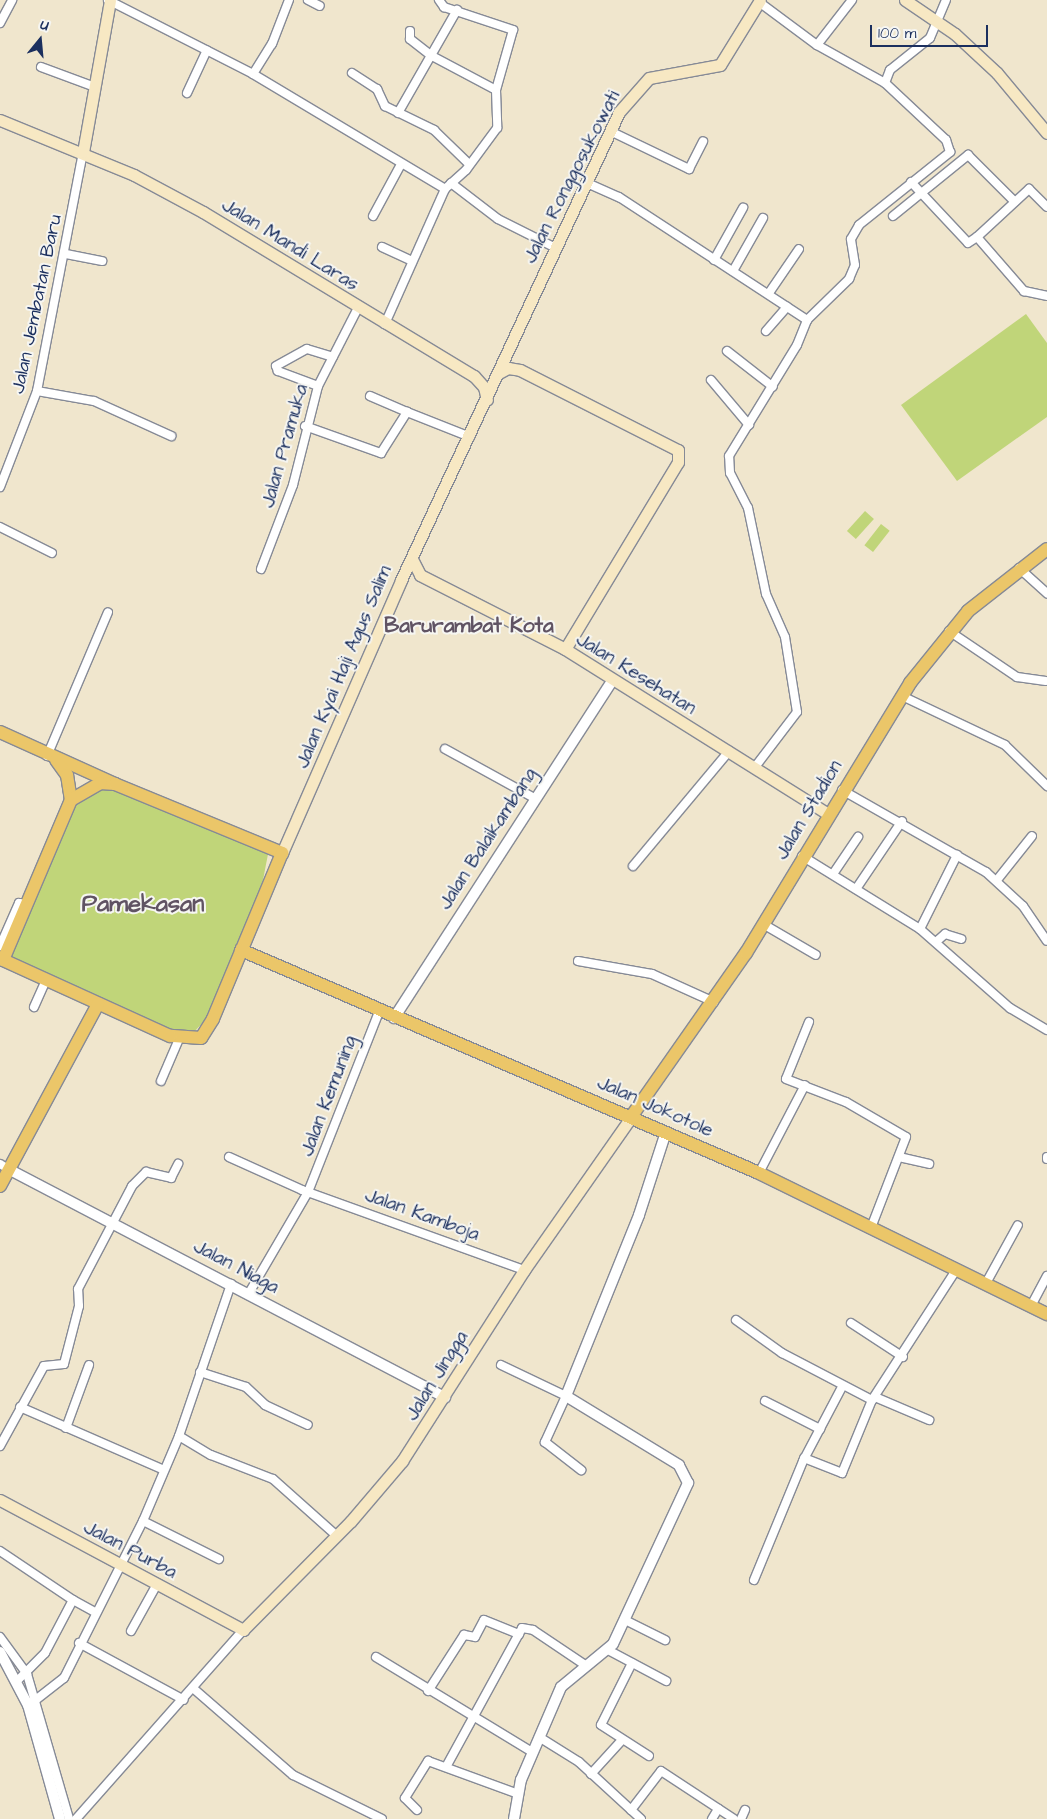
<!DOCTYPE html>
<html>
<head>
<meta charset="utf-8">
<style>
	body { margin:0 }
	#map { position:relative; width:1047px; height:1819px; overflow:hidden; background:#f0e6cd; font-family:"Architects Daughter",sans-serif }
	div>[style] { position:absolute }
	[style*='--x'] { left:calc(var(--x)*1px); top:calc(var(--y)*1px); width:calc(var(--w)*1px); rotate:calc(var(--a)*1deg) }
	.green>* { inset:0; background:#c0d579; transform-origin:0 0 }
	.roads { filter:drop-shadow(1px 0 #868a96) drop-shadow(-1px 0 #868a96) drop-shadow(0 1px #868a96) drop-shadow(0 -1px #868a96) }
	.minor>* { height:8px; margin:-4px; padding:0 4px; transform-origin:4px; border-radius:4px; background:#fff }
	.tertiary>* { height:10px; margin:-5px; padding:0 5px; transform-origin:5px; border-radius:5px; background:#fff }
	.secondary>* { height:11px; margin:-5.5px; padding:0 5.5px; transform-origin:5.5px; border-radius:5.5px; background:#f7e8c3 }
	.primary>* { height:12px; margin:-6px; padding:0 6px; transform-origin:6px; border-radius:6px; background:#ebc669 }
	.trunk>* { height:12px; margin:-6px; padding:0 6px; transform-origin:6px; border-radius:6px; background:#ebc669 }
	span { translate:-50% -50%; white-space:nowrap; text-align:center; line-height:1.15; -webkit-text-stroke:4px #f6f6f2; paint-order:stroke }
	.street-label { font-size:19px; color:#1b2f5e }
	.quarter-label { font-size:21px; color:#605363; font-weight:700 }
	.district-label { font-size:24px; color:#605363; font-weight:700 }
	.north { position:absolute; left:15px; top:15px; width:50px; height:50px; -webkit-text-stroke:4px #f6f6f2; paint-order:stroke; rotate:17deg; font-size:14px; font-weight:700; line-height:20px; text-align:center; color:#1b2f5e }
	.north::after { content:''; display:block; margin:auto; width:18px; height:22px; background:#1b2f5e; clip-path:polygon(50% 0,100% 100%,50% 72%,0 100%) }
	.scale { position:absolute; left:870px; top:25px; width:118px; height:22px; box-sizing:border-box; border:2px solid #1b2f5e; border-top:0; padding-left:6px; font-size:15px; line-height:18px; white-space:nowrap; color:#1b2f5e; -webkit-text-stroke:4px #f6f6f2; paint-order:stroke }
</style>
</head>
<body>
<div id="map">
	<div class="green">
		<i style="clip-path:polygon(1026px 314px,1047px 343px,1047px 417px,957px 481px,901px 405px)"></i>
		<i style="left:865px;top:511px;width:12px;height:27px;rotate:42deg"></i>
		<i style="left:881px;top:524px;width:11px;height:27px;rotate:38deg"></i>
		<i style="clip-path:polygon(92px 780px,263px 848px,268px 854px,259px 901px,211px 1014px,193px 1033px,170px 1032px,15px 963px,8px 955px,73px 796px)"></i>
	</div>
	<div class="roads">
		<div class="minor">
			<i style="--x:108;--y:0;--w:163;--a:27"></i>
			<i style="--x:253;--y:74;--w:224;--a:30.9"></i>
			<i style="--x:445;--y:189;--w:148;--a:114"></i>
			<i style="--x:308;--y:0;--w:13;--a:27"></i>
			<i style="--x:439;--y:0;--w:9;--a:54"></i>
			<i style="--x:444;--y:7;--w:73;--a:18.4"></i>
			<i style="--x:513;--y:30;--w:62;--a:105.8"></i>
			<i style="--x:496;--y:90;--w:38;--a:88"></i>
			<i style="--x:497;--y:128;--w:52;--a:126.4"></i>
			<i style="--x:466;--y:170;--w:28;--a:138"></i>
			<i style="--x:759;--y:2;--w:72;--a:36.6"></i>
			<i style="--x:817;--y:45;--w:78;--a:29.2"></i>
			<i style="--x:0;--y:23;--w:26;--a:-62"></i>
			<i style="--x:410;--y:31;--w:8;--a:90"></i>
			<i style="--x:410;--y:39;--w:28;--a:38"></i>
			<i style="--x:432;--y:56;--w:72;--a:28"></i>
			<i style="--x:817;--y:45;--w:57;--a:-52.1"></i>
			<i style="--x:41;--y:67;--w:54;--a:20.4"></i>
			<i style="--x:352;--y:73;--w:30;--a:33"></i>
			<i style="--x:377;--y:89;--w:19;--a:65"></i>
			<i style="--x:385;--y:106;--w:55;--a:26.1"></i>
			<i style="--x:434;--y:130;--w:49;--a:44.2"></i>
			<i style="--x:253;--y:74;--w:36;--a:-58"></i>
			<i style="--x:272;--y:44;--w:47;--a:-68.9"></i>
			<i style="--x:187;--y:93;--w:47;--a:-65.1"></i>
			<i style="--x:398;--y:113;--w:119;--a:-60.2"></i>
			<i style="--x:610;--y:131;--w:88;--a:25.7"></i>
			<i style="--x:689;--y:169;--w:31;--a:-63"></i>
			<i style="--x:911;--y:182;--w:83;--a:46.9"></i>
			<i style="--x:968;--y:243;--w:11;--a:-34"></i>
			<i style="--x:977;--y:237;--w:72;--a:49"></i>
			<i style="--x:1024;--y:291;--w:24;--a:12"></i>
			<i style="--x:451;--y:183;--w:59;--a:37.5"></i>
			<i style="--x:498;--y:219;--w:63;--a:26.6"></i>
			<i style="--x:587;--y:183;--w:35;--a:24"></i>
			<i style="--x:619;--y:197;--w:225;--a:33.2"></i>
			<i style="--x:373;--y:216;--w:57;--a:-61.6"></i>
			<i style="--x:893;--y:216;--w:97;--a:-39.1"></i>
			<i style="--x:968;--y:155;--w:66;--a:45"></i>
			<i style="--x:977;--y:237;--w:71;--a:-42.7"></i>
			<i style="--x:1029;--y:189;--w:25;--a:45"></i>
			<i style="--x:382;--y:247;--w:33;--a:25"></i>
			<i style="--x:66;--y:254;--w:37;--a:11"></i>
			<i style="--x:714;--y:260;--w:60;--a:-60.9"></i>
			<i style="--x:733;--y:271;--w:61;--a:-60.5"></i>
			<i style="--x:769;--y:293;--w:53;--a:-55.7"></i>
			<i style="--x:766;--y:331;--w:32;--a:-49"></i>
			<i style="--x:727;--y:351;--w:58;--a:38"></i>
			<i style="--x:711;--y:380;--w:59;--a:49.8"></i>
			<i style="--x:318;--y:386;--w:43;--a:-159.4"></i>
			<i style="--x:278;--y:371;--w:5;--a:-112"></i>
			<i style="--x:276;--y:366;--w:35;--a:-29"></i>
			<i style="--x:307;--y:349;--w:27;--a:17"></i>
			<i style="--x:37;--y:391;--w:58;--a:10"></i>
			<i style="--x:94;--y:401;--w:85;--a:24.4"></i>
			<i style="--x:370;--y:396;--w:40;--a:23.4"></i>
			<i style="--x:305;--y:426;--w:81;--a:19.6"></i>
			<i style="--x:381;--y:453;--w:49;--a:-57.6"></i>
			<i style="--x:407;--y:412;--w:68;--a:21.6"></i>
			<i style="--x:0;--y:487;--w:103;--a:-68.9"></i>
			<i style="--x:37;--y:391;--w:243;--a:-79.1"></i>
			<i style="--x:0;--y:527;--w:58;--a:26.6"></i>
			<i style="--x:1019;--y:568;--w:38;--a:42"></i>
			<i style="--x:261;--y:569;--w:90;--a:-69.1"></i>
			<i style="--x:293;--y:485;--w:102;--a:-75.8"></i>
			<i style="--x:318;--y:386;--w:88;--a:-62.9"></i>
			<i style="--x:949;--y:631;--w:82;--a:34.1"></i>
			<i style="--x:1017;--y:677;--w:29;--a:8"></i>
			<i style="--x:902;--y:696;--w:114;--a:25.4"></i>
			<i style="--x:1005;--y:745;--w:59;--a:44.3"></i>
			<i style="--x:445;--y:749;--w:102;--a:28.8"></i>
			<i style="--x:47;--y:756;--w:156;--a:-67"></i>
			<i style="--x:755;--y:767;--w:69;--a:-52.6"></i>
			<i style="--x:797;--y:712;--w:76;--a:-99.1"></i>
			<i style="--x:785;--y:637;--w:47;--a:-113.8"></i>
			<i style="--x:766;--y:594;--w:88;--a:-101.8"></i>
			<i style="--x:748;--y:508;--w:39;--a:-117"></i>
			<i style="--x:730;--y:473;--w:17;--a:-93"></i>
			<i style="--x:729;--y:456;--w:130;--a:-58.5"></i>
			<i style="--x:797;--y:345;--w:27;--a:-68"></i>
			<i style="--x:807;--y:320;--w:59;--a:-44.3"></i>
			<i style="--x:849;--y:279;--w:15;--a:-67"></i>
			<i style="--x:855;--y:265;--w:26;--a:-99"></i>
			<i style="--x:851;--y:239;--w:16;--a:-60"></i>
			<i style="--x:859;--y:225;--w:117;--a:-38.7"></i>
			<i style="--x:950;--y:152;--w:13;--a:-108"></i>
			<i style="--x:946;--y:140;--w:83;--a:-136.9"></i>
			<i style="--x:885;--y:83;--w:14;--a:-69"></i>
			<i style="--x:890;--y:70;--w:51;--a:-38.7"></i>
			<i style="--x:930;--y:38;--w:41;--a:-67.2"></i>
			<i style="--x:842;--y:790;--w:166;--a:29.7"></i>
			<i style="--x:986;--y:872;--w:50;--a:42.6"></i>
			<i style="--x:1023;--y:906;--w:42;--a:55.6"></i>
			<i style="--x:802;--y:856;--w:139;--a:31.7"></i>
			<i style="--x:920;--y:929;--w:120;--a:41.3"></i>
			<i style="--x:1010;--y:1008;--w:43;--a:30.7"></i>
			<i style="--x:633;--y:866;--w:150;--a:-50.1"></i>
			<i style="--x:833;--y:874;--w:45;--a:-56"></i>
			<i style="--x:997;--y:880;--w:56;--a:-51.5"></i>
			<i style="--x:856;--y:889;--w:82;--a:-55.9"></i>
			<i style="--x:763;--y:924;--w:61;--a:30.3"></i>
			<i style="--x:920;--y:929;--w:83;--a:-63.4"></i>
			<i style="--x:937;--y:941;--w:11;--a:-41"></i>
			<i style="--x:945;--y:934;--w:17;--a:17"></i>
			<i style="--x:0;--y:946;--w:47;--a:-66.2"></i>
			<i style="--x:19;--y:903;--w:8;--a:7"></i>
			<i style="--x:578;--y:961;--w:75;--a:10"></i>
			<i style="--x:652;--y:974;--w:68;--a:24.3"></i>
			<i style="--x:34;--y:1007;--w:30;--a:-66"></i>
			<i style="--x:809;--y:1022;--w:61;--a:112"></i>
			<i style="--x:786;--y:1079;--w:64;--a:21"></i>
			<i style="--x:846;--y:1102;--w:69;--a:30.3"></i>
			<i style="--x:906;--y:1137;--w:94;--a:111.1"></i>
			<i style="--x:161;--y:1081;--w:46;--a:-66.8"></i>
			<i style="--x:229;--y:1157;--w:80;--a:24.3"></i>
			<i style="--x:302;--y:1190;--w:236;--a:19.8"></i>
			<i style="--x:899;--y:1157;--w:31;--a:13"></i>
			<i style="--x:1047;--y:1157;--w:2;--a:90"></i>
			<i style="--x:0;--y:1164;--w:12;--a:31"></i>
			<i style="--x:759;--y:1173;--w:99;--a:-62.4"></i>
			<i style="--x:985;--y:1285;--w:68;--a:-61.2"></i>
			<i style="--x:249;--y:1293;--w:117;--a:-59.7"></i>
			<i style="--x:308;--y:1192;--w:193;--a:-68.5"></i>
			<i style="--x:1031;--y:1306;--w:34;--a:-62"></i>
			<i style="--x:736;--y:1320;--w:57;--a:35.7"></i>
			<i style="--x:782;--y:1353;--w:102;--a:27.6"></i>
			<i style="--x:872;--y:1400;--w:155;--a:-57.1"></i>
			<i style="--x:851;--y:1323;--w:62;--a:33.2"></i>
			<i style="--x:501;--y:1365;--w:72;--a:25.5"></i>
			<i style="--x:566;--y:1396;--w:51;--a:114.5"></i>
			<i style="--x:545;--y:1442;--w:46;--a:37.9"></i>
			<i style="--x:200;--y:1372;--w:48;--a:18.1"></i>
			<i style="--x:246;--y:1387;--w:26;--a:43"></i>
			<i style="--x:265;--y:1405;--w:47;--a:24.9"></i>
			<i style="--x:875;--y:1397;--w:59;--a:23.1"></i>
			<i style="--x:765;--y:1401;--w:62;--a:27"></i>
			<i style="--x:20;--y:1407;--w:157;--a:23.6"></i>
			<i style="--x:66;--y:1428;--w:67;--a:-69.9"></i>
			<i style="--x:179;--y:1436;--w:37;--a:31"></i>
			<i style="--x:211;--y:1455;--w:66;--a:21.2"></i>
			<i style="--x:273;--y:1479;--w:86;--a:41.7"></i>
			<i style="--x:0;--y:1446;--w:91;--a:-61.2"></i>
			<i style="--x:44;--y:1366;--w:20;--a:-6"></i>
			<i style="--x:64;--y:1364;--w:60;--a:-75.5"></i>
			<i style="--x:79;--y:1306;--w:17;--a:-93"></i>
			<i style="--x:78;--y:1289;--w:116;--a:-62.3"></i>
			<i style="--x:132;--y:1186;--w:20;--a:-45"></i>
			<i style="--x:146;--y:1172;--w:26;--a:13"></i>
			<i style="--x:171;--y:1178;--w:16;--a:-63"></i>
			<i style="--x:804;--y:1458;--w:41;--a:21.5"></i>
			<i style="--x:842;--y:1473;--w:79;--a:-67.7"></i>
			<i style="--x:143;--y:1521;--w:85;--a:26.6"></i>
			<i style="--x:0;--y:1551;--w:88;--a:33.9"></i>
			<i style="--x:754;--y:1580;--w:129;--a:-67.6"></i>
			<i style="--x:803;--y:1461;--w:84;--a:-62.2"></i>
			<i style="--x:625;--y:1620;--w:45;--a:26.6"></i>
			<i style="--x:131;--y:1631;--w:54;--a:-61"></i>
			<i style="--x:0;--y:1637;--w:46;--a:53.9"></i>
			<i style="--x:27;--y:1674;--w:151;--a:73.8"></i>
			<i style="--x:79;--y:1643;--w:119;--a:28.5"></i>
			<i style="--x:608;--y:1650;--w:66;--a:28.1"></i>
			<i style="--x:376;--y:1657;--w:183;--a:31.3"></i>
			<i style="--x:632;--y:1663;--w:69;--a:116.6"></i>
			<i style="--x:601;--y:1725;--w:57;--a:32.9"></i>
			<i style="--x:18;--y:1680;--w:38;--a:-45"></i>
			<i style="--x:45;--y:1653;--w:60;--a:-62.2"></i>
			<i style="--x:73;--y:1600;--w:25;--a:29"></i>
			<i style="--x:194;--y:1689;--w:131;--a:41"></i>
			<i style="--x:293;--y:1775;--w:99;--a:26.3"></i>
			<i style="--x:428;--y:1691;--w:67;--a:-57.3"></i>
			<i style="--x:464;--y:1635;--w:11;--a:10"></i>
			<i style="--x:475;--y:1637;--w:19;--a:-62"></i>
			<i style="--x:484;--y:1620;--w:38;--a:22"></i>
			<i style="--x:33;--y:1702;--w:39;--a:-38"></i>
			<i style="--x:64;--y:1678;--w:176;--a:-63.3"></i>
			<i style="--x:143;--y:1521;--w:92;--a:-67"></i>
			<i style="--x:179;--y:1436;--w:161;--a:-71.1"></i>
			<i style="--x:539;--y:1737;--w:47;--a:32"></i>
			<i style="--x:579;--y:1762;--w:84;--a:42.6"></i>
			<i style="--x:446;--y:1767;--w:158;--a:-61.3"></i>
			<i style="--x:522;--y:1628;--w:11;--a:10"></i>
			<i style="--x:533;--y:1630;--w:63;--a:33.9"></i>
			<i style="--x:591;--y:1774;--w:45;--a:-47.7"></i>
			<i style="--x:417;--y:1810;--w:17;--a:-135"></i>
			<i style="--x:405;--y:1798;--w:44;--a:-58.1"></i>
			<i style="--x:428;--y:1761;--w:94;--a:20"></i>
			<i style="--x:631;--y:1810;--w:49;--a:-52.4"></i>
			<i style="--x:661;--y:1771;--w:87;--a:33.3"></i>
			<i style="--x:76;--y:1819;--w:252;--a:-48.5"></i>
			<i style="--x:712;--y:1819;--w:12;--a:-59"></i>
			<i style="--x:741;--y:1819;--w:10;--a:-66"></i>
		</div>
		<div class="tertiary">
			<i style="--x:394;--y:1018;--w:403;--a:-57.1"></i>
			<i style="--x:10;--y:1170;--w:491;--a:27.6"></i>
			<i style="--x:0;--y:1652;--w:60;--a:62.2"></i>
			<i style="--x:28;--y:1705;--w:118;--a:74.3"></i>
			<i style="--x:514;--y:1819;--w:40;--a:-80"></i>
			<i style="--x:521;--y:1780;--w:101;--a:-66.7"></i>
			<i style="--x:561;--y:1687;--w:67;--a:-39.6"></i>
			<i style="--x:613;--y:1644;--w:178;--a:-65"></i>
			<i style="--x:688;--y:1483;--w:20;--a:-117"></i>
			<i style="--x:679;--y:1465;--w:132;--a:-148.6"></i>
			<i style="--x:566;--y:1396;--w:195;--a:-68"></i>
			<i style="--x:639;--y:1215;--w:87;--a:-72"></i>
		</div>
		<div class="secondary">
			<i style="--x:905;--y:0;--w:60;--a:34.2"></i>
			<i style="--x:955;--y:34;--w:57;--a:42.9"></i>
			<i style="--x:997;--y:73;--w:78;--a:50.2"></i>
			<i style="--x:0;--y:120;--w:145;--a:22.3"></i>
			<i style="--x:134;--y:175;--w:78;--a:28.2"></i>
			<i style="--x:203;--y:212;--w:317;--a:31.2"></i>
			<i style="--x:474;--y:376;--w:15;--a:48"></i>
			<i style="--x:484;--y:387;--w:13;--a:77"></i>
			<i style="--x:83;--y:152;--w:154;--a:-79.9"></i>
			<i style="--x:497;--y:374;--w:13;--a:-29"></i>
			<i style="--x:508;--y:368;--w:12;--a:9"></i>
			<i style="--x:520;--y:370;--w:177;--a:26.9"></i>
			<i style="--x:678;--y:450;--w:12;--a:90"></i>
			<i style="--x:678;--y:462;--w:218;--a:121.1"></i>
			<i style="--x:412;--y:559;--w:18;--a:63"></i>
			<i style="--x:420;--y:575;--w:163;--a:27"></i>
			<i style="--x:565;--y:649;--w:310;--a:32.1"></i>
			<i style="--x:282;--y:853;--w:298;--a:-66.4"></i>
			<i style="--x:401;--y:580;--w:516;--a:-65.02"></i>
			<i style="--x:619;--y:112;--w:45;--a:-48.6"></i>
			<i style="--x:649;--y:78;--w:72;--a:-10.4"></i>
			<i style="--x:720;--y:65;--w:76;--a:-58.4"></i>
			<i style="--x:0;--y:1500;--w:276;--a:28.1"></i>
			<i style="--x:243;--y:1630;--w:153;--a:-45.3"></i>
			<i style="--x:351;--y:1521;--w:79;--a:-49.6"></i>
			<i style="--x:402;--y:1461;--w:227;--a:-57.4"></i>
			<i style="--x:524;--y:1270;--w:187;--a:-55"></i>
		</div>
		<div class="primary">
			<i style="--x:0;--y:732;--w:126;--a:24.3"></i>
			<i style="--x:56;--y:760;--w:19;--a:54"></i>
			<i style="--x:67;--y:775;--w:25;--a:81"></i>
			<i style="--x:631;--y:1117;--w:200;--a:-55"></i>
			<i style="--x:746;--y:953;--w:316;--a:-58.7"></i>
			<i style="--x:910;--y:683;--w:92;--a:-51.1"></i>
			<i style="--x:968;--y:611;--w:100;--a:-38.1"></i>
		</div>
		<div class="trunk">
			<i style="--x:100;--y:783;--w:15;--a:4"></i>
			<i style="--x:115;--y:784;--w:181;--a:22.4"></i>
			<i style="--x:282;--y:853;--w:180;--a:112.6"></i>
			<i style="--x:213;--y:1019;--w:22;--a:122"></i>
			<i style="--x:201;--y:1038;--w:31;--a:-176"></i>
			<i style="--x:170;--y:1036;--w:183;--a:-155.5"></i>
			<i style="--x:3;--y:960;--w:174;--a:-67"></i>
			<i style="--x:71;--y:800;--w:34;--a:-30"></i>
			<i style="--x:241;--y:950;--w:564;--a:23.29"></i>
			<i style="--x:759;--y:1173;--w:321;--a:26.1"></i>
			<i style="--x:0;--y:1186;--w:207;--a:-61.7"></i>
		</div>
	</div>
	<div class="street-label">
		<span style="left:572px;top:177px;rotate:-63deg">Jalan Ronggosukowati</span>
		<span style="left:290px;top:245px;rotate:32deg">Jalan Mandi Laras</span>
		<span style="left:37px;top:304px;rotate:-78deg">Jalan Jembatan Baru</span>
		<span style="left:285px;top:446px;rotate:-74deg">Jalan Pramuka</span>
		<span style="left:344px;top:667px;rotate:-67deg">Jalan Kyai Haji Agus Salim</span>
		<span style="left:636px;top:674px;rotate:32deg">Jalan Kesehatan</span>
		<span style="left:809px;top:810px;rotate:-59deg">Jalan Stadion</span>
		<span style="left:488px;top:839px;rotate:-57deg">Jalan Balaikambang</span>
		<span style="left:329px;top:1096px;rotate:-69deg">Jalan Kemuning</span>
		<span style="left:655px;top:1107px;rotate:24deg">Jalan Jokotole</span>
		<span style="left:422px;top:1215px;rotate:20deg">Jalan Kamboja</span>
		<span style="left:236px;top:1267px;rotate:28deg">Jalan Niaga</span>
		<span style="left:437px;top:1376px;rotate:-58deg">Jalan Jingga</span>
		<span style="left:130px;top:1550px;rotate:28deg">Jalan Purba</span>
	</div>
	<div class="quarter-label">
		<span style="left:469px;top:626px">Barurambat Kota</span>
	</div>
	<div class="district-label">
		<span style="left:143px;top:905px">Pamekasan</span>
	</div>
	<div class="north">U</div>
	<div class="scale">100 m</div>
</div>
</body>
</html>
